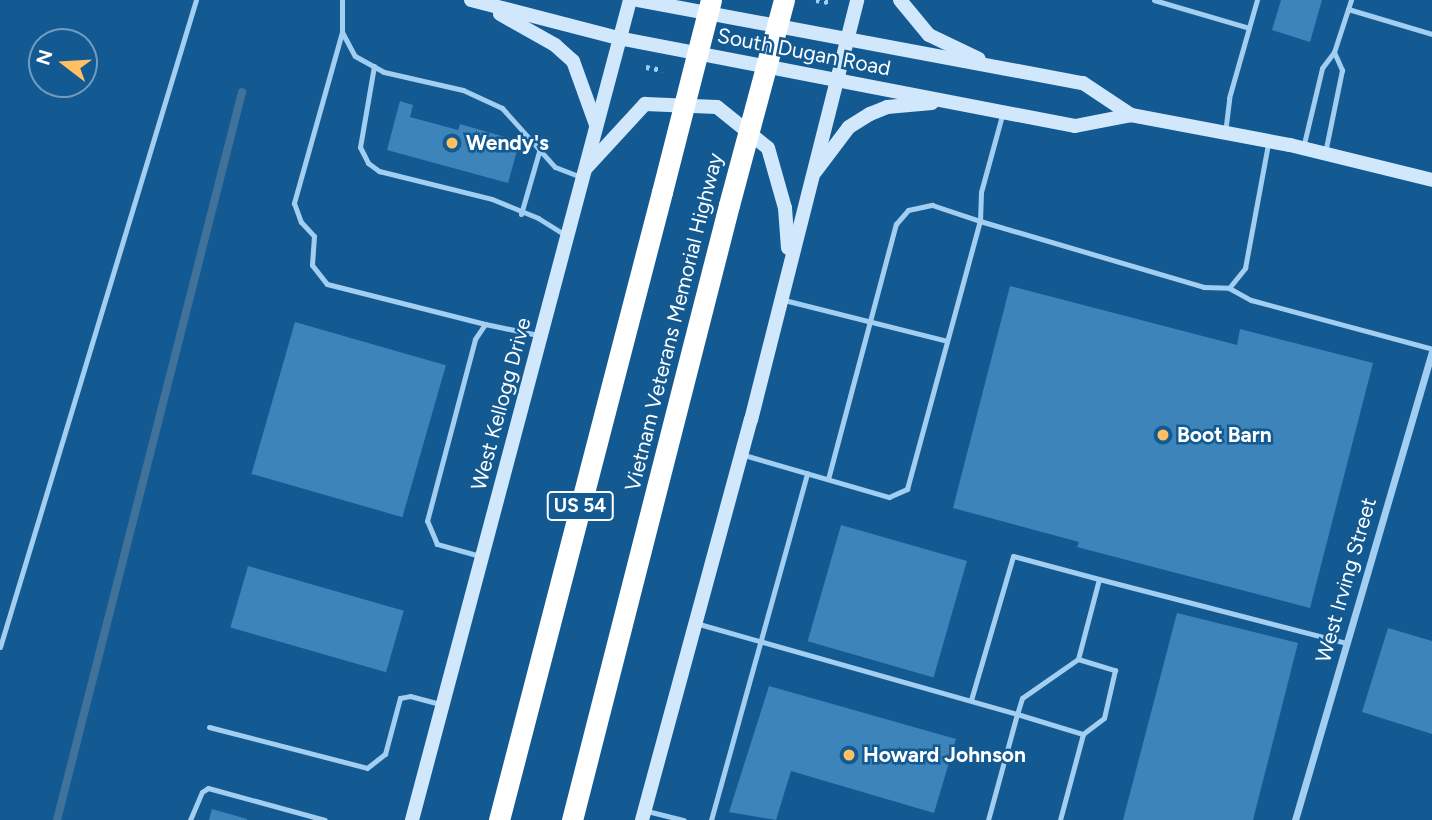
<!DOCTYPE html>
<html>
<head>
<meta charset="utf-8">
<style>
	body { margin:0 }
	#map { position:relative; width:1432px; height:820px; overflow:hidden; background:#145a92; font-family:Figtree,sans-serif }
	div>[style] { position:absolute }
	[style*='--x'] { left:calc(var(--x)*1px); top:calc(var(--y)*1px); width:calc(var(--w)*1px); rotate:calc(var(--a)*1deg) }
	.stream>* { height:8px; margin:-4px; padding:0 4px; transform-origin:4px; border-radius:4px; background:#41729a }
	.building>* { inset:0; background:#3d84ba; transform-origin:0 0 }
	.path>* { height:4.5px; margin-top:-2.25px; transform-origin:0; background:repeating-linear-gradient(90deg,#a2cff1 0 3.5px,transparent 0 8.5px) }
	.lane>* { height:5px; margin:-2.5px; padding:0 2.5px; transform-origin:2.5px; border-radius:2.5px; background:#a2cff1 }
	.street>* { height:7px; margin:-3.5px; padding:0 3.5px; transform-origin:3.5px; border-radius:3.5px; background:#a2cff1 }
	.secondary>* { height:14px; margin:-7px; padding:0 7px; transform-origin:7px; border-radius:7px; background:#d1e8fc }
	.highway>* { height:21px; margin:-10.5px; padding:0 10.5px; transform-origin:10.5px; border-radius:10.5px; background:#fff }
	.highway-bridge>* { height:21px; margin:-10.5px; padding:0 10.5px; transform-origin:10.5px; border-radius:10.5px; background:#fff }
	.dots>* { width:19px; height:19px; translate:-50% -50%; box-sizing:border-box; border:4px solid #145a92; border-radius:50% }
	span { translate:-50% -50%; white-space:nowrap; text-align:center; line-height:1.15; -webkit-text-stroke:5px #145a92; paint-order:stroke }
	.shield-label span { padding:2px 5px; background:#145a92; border:2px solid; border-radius:5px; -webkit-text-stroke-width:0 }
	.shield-label { font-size:19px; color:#fff; font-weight:700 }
	.street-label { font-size:21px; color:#fff }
	.poi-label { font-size:21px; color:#fff; font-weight:700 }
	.left { translate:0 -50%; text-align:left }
	.north { position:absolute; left:28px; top:28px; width:70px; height:70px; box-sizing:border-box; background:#145a92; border:2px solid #729cbe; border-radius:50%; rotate:287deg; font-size:19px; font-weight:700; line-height:28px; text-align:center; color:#fff }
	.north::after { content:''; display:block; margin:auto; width:24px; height:32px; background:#ffbf62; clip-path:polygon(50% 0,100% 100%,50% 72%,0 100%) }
</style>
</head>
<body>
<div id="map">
	<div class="stream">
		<i style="--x:57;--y:820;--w:751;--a:-75.74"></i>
	</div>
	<div class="building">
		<i style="clip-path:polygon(1281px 0,1322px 0,1310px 42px,1272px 30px)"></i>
		<i style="clip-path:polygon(400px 101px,413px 105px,410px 117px,458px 130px,460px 124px,512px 139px,518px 147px,508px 183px,387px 150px)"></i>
		<i style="clip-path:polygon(1010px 286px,1237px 345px,1240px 329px,1373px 363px,1310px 608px,1077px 547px,1079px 542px,953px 508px)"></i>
		<i style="left:295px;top:322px;width:157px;height:158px;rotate:16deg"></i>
		<i style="left:841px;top:525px;width:131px;height:121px;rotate:16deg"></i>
		<i style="left:248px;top:566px;width:162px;height:64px;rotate:16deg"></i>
		<i style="clip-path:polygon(1177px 613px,1298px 643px,1253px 820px,1123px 820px)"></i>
		<i style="clip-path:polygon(1388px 628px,1432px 641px,1432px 734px,1362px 712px)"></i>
		<i style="clip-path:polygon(769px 686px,956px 739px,934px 813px,791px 771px,776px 820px,729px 812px)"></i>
		<i style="clip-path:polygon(212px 809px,247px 819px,247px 820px,209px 820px)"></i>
	</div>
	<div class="path">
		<i style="--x:816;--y:0;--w:13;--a:9"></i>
		<i style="--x:646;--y:67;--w:17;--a:10"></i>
	</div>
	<div class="lane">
		<i style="--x:342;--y:0;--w:32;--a:90"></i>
		<i style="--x:342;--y:32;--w:27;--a:62"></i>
		<i style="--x:355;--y:56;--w:33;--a:29"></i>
		<i style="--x:384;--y:72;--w:81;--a:12.8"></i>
		<i style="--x:463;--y:90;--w:43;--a:24.8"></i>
		<i style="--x:502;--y:108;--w:79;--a:48.1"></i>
		<i style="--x:555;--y:167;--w:30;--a:21"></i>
		<i style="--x:1154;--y:0;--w:99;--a:16.4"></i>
		<i style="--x:1348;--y:9;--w:88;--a:16.6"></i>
		<i style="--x:342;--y:32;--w:178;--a:105.7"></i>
		<i style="--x:294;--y:203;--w:20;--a:70"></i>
		<i style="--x:301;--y:222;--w:19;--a:47"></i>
		<i style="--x:314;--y:236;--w:29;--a:94"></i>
		<i style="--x:312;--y:265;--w:24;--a:52"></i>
		<i style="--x:327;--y:284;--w:163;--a:14.2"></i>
		<i style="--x:1334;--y:52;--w:55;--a:-71.9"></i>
		<i style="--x:374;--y:66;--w:82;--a:99.8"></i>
		<i style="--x:360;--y:147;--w:18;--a:63"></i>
		<i style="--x:368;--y:163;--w:14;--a:36"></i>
		<i style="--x:379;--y:171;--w:116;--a:13.9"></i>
		<i style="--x:492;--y:199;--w:50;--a:22.4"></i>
		<i style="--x:538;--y:218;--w:32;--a:32"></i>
		<i style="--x:1225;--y:133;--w:35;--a:-83"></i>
		<i style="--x:1229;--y:98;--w:102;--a:-74.1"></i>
		<i style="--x:1303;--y:148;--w:82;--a:-76.6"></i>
		<i style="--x:1322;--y:68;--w:20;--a:-53"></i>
		<i style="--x:1334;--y:52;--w:20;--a:66"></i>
		<i style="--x:1342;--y:70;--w:85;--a:101.6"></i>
		<i style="--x:521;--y:214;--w:69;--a:-73.9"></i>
		<i style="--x:1229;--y:288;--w:25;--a:29"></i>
		<i style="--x:1251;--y:300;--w:188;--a:15.1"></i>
		<i style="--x:784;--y:300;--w:168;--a:14.1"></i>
		<i style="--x:744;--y:455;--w:151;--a:16.2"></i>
		<i style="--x:889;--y:497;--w:20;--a:-24"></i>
		<i style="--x:907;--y:489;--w:278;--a:-74.8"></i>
		<i style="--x:980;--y:221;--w:234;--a:16.4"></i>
		<i style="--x:1204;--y:287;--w:25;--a:2"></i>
		<i style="--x:1229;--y:288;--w:26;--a:-51"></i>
		<i style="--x:1245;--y:268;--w:126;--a:-79.5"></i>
		<i style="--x:828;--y:479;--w:264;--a:-75.1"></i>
		<i style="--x:896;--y:224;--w:18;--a:-49"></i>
		<i style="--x:908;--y:210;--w:25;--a:-12"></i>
		<i style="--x:932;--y:205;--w:51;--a:18.4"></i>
		<i style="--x:980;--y:221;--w:29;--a:-88"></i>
		<i style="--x:981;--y:192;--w:80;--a:-74.7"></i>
		<i style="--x:480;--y:556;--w:45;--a:-164.4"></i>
		<i style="--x:437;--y:544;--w:25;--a:-113"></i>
		<i style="--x:427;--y:521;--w:188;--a:-75.2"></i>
		<i style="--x:475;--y:339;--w:18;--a:-56"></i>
		<i style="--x:485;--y:324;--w:54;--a:11.7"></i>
		<i style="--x:1099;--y:579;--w:255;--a:14.5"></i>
		<i style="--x:699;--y:624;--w:330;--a:15.8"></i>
		<i style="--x:1017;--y:714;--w:110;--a:105.3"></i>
		<i style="--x:0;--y:647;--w:676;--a:-73.15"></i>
		<i style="--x:1078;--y:659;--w:39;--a:17"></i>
		<i style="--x:1115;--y:670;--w:49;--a:102.9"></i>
		<i style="--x:1104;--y:718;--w:26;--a:143"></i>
		<i style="--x:971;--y:700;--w:150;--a:-73.7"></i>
		<i style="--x:1013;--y:556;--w:89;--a:15"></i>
		<i style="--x:1099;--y:579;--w:83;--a:104.7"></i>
		<i style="--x:1078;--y:659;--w:68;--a:145.1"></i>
		<i style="--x:1022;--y:698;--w:17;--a:107"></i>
		<i style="--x:1017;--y:714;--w:69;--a:16.9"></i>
		<i style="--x:1083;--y:734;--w:89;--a:105"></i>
		<i style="--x:209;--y:727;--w:163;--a:14.5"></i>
		<i style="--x:367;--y:768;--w:23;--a:-38"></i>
		<i style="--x:385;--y:754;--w:58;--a:-75"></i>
		<i style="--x:400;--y:698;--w:10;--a:-11"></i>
		<i style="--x:410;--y:696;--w:31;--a:15"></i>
		<i style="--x:647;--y:811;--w:38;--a:14"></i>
		<i style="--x:190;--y:820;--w:30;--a:-67"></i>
		<i style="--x:202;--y:792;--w:7;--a:-34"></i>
		<i style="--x:208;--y:788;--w:121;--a:15.3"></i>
		<i style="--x:711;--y:820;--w:360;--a:-74.5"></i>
	</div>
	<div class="street">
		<i style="--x:1295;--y:820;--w:490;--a:-73.7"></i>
	</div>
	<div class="secondary">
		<i style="--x:471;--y:0;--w:152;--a:14.5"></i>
		<i style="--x:618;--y:38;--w:465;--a:10.9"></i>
		<i style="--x:1075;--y:126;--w:57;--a:-11.1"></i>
		<i style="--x:1131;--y:115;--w:162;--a:10.7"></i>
		<i style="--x:1290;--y:145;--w:146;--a:13.8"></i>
		<i style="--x:638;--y:0;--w:453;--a:10.6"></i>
		<i style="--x:1083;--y:83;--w:58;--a:33.7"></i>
		<i style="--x:900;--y:0;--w:45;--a:50.4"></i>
		<i style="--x:929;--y:35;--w:55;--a:25.6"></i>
		<i style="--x:500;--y:14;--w:63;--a:29.4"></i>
		<i style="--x:555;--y:45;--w:24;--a:42"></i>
		<i style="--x:573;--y:61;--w:68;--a:70.2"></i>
		<i style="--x:587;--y:167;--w:86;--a:-47.4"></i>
		<i style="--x:645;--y:104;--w:72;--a:2.4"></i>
		<i style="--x:717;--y:107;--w:65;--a:38.8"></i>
		<i style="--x:768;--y:148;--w:62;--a:74.2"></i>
		<i style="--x:785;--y:208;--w:40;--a:85.7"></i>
		<i style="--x:815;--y:172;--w:56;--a:-52.9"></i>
		<i style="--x:849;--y:127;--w:25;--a:-32"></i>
		<i style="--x:870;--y:114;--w:18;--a:-22"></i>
		<i style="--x:887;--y:107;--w:45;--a:-5.1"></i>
		<i style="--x:412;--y:820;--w:848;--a:-75.11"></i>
		<i style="--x:642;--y:820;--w:415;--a:-74.8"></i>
		<i style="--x:751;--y:420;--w:433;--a:-75.8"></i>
	</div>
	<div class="highway">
		<i style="--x:499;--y:820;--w:649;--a:-75.45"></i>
		<i style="--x:572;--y:820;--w:635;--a:-75.68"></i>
	</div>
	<div class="highway-bridge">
		<i style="--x:662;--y:192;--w:198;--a:-75.7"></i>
		<i style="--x:729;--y:205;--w:212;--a:-75"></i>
	</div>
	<div class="dots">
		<i style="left:452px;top:143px;background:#ffbf62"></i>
		<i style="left:1163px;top:435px;background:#ffbf62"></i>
		<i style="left:849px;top:755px;background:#ffbf62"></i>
	</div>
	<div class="shield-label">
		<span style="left:580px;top:506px">US 54</span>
	</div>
	<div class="street-label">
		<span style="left:804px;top:52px;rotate:11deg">South Dugan Road</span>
		<span style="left:674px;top:322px;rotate:-76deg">Vietnam Veterans Memorial Highway</span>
		<span style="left:501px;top:404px;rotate:-75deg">West Kellogg Drive</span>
		<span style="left:1346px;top:580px;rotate:-74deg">West Irving Street</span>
	</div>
	<div class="poi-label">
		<span class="left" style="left:466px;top:143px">Wendy's</span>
		<span class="left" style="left:1177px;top:435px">Boot Barn</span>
		<span class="left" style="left:863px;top:755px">Howard Johnson</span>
	</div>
	<div class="north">N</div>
</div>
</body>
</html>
